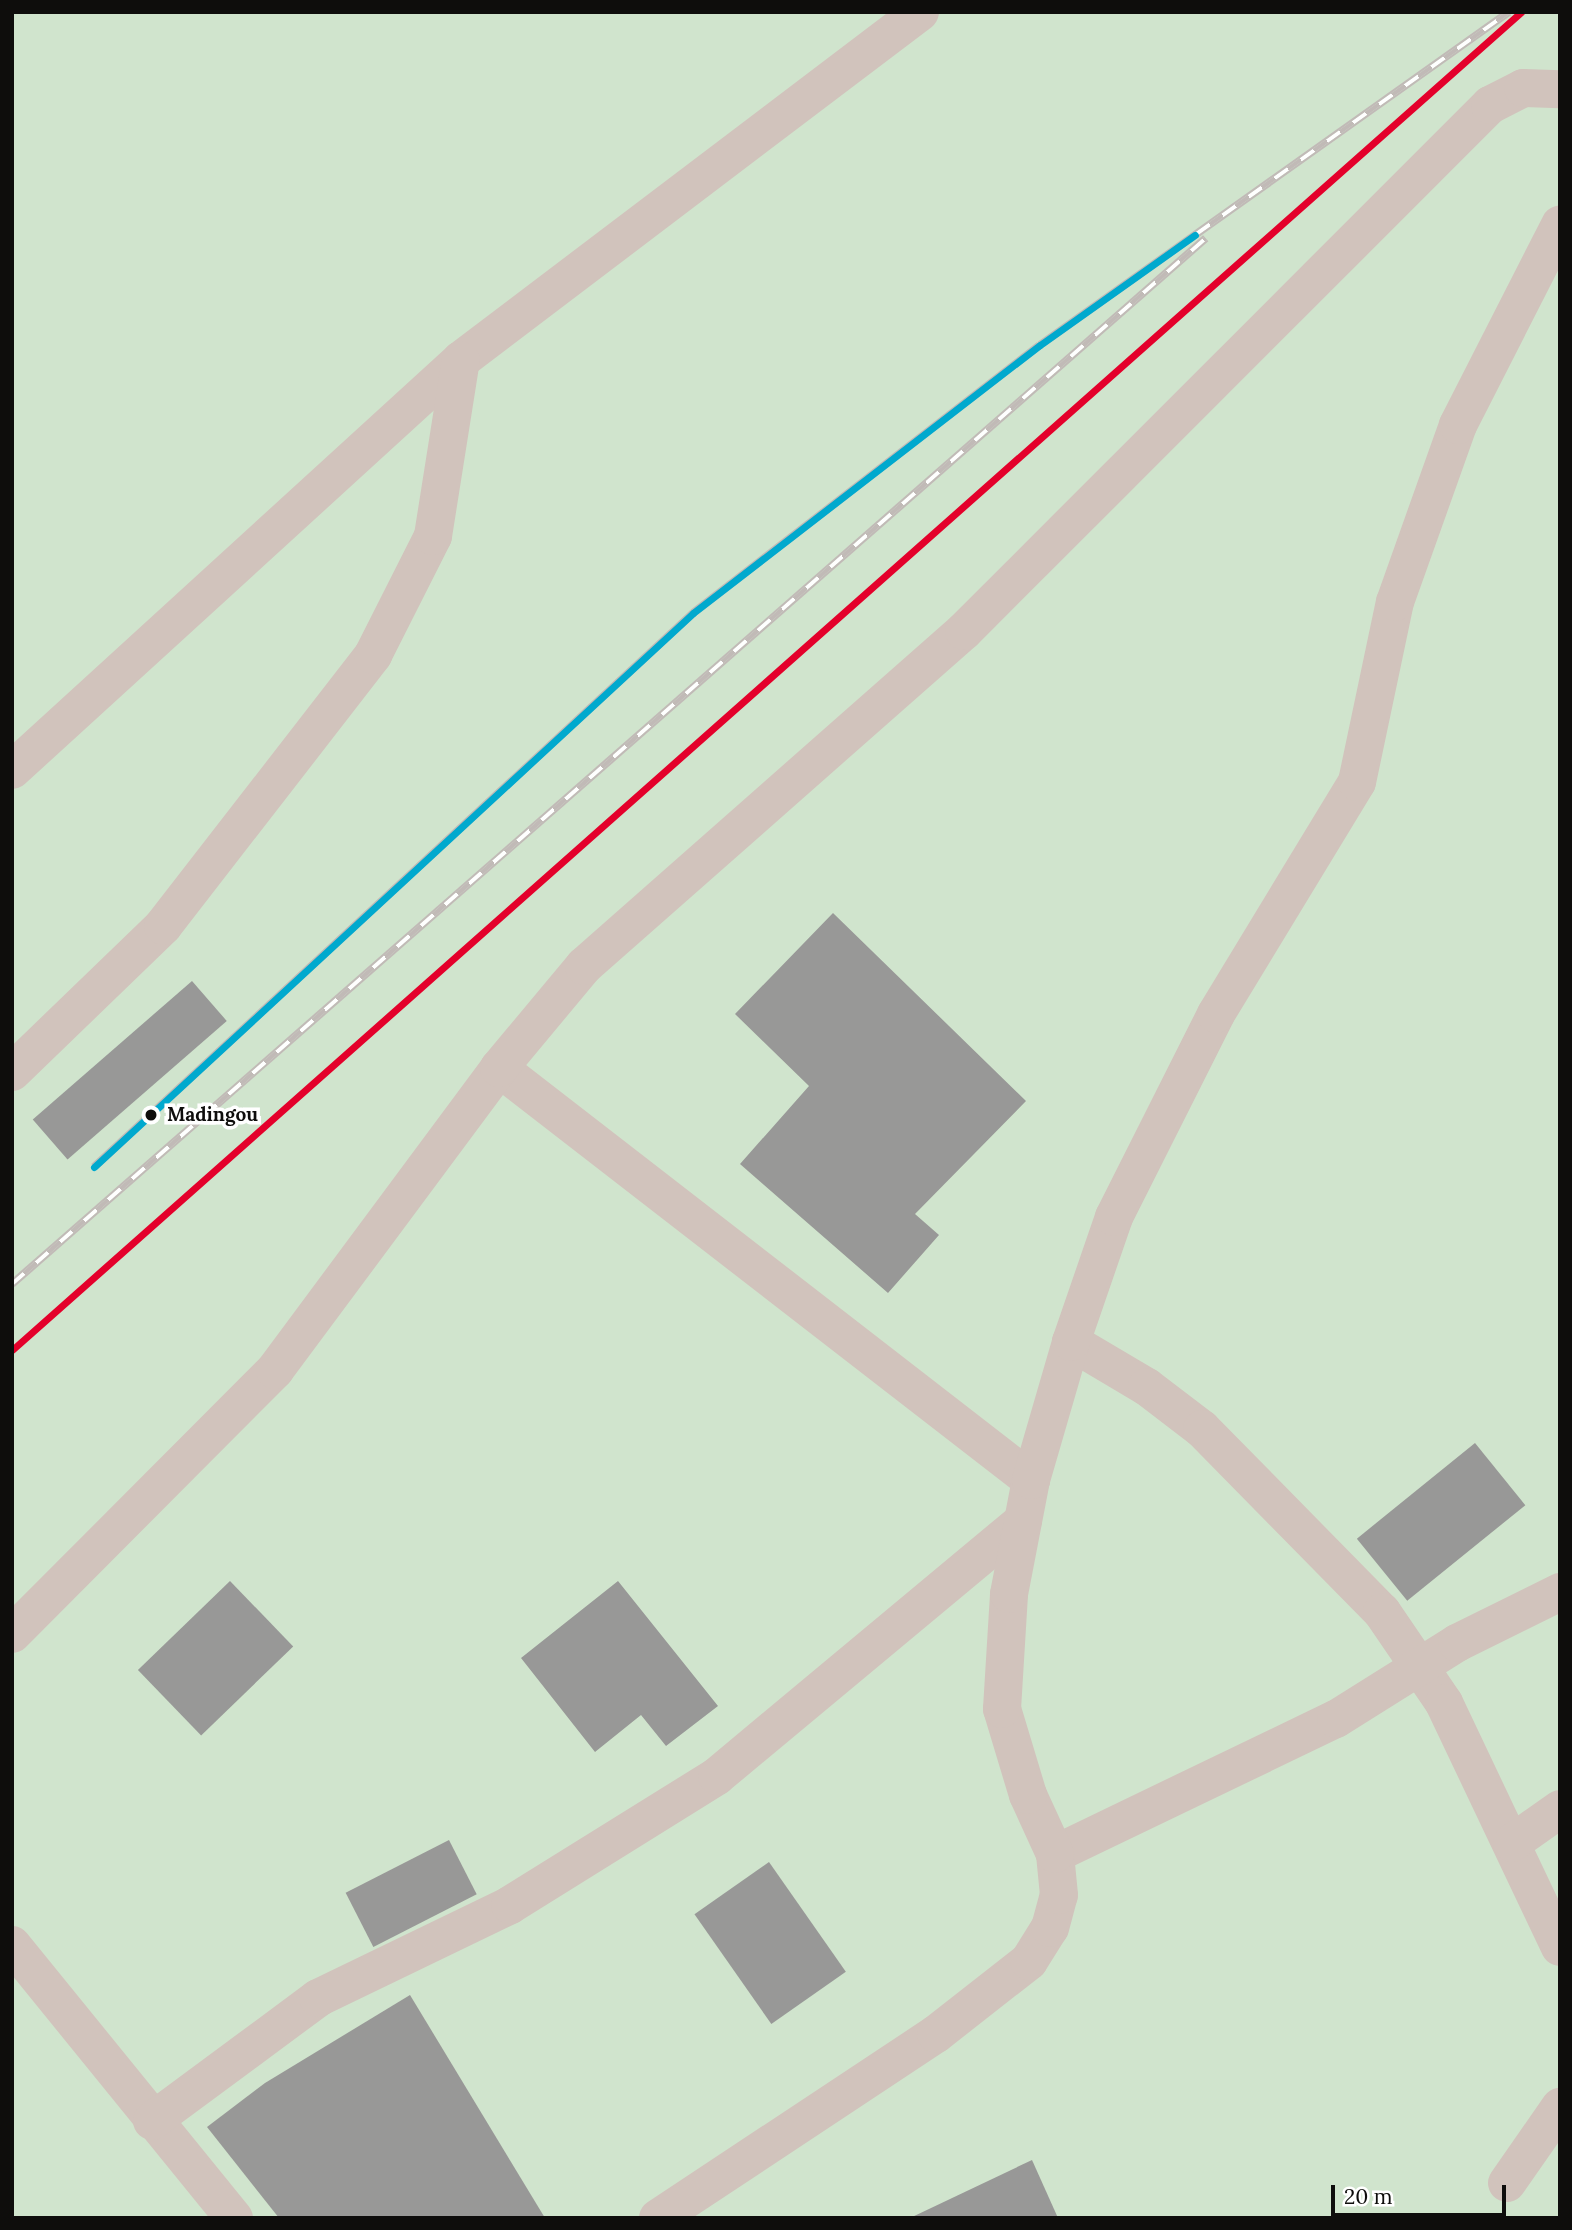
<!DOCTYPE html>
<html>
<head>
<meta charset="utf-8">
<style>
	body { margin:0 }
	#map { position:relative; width:1572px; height:2230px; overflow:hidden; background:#faf9f8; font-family:Lora,serif }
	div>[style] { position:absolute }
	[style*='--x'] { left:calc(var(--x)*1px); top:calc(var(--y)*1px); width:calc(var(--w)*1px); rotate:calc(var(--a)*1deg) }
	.green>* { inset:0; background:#d0e4cd; transform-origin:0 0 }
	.building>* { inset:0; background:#989897; transform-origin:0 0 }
	.minor>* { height:38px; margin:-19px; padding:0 19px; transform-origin:19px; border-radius:19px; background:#d1c3bc }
	.rail>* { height:8px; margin-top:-4px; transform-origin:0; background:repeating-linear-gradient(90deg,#fff 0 16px,#c1bab7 0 32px); box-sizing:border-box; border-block:2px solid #c1bab7 }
	.rail-1>* { height:7px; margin:-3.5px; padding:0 3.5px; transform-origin:3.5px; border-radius:3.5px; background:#e4002b }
	.rail-2>* { height:7px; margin:-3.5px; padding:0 3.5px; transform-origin:3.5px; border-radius:3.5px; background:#00a9ce }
	.dots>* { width:19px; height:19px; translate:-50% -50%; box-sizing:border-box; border:4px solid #fff; border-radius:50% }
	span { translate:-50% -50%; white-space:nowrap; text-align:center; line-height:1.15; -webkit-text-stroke:7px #fff; paint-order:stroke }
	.stop-label { font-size:19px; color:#0e0d0c; font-weight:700 }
	.left { translate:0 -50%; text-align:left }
	.frame { position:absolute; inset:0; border:14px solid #0e0d0c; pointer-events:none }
	.scale { position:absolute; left:1331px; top:2185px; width:175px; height:32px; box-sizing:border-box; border:4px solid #0e0d0c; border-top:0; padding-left:9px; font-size:21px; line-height:24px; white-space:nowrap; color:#0e0d0c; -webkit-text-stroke:5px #fff; paint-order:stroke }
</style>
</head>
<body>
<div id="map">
	<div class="green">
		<i style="left:12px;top:12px;width:1548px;height:2206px"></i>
	</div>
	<div class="building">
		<i style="clip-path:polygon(833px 913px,1026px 1101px,915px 1214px,939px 1235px,888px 1293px,740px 1164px,809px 1086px,735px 1014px)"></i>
		<i style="left:192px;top:981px;width:53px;height:211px;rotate:49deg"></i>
		<i style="left:1475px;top:1443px;width:80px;height:152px;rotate:51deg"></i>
		<i style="left:230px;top:1581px;width:91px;height:128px;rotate:46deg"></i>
		<i style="clip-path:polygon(618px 1581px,718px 1706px,666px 1746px,641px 1715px,595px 1752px,521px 1658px)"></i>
		<i style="left:449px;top:1840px;width:61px;height:116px;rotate:63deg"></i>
		<i style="left:769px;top:1862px;width:134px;height:91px;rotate:55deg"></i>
		<i style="clip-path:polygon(410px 1995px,545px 2218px,279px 2218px,207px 2127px,265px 2083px)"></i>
		<i style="clip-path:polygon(1032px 2160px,1058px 2218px,910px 2218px)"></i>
	</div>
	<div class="minor">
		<i style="--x:12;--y:770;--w:608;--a:-42.4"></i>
		<i style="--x:461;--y:360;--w:576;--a:-37.17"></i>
		<i style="--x:499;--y:1068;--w:673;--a:37.76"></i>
		<i style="--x:12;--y:1072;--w:210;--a:-44"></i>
		<i style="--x:163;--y:926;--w:343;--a:-52.2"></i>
		<i style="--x:373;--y:655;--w:133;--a:-63.2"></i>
		<i style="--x:433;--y:536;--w:178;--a:-81"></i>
		<i style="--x:1071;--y:1342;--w:88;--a:30.6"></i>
		<i style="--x:1147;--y:1387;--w:69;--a:37.4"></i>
		<i style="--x:1202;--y:1429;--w:257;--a:45.5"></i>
		<i style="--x:1382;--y:1612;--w:110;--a:55.7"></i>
		<i style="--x:1444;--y:1703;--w:270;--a:64.6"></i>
		<i style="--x:12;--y:1634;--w:373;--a:-45.1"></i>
		<i style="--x:275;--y:1370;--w:376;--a:-53.4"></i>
		<i style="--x:499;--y:1068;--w:133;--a:-50.2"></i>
		<i style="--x:584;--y:966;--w:507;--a:-41.4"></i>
		<i style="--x:964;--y:631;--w:744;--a:-45"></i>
		<i style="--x:1490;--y:105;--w:37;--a:-27"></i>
		<i style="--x:1523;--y:88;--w:37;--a:2"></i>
		<i style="--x:1512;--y:1843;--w:59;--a:-35.3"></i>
		<i style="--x:1055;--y:1854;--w:312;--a:-25.7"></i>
		<i style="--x:1336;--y:1719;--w:143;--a:-32.1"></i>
		<i style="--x:1457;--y:1643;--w:115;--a:-26.3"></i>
		<i style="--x:12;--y:1945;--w:352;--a:50.9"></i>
		<i style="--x:152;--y:2121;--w:207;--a:-36.5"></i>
		<i style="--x:318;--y:1998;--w:213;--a:-25.8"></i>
		<i style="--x:510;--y:1905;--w:244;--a:-31.9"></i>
		<i style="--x:717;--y:1776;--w:398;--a:-39.8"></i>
		<i style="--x:1507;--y:2183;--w:93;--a:-55.1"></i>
		<i style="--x:658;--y:2218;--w:333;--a:-33.5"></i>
		<i style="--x:936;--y:2034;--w:118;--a:-38.1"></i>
		<i style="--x:1029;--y:1961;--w:39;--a:-58"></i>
		<i style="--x:1050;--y:1928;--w:34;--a:-75"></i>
		<i style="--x:1059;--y:1895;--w:41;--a:-95.6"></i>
		<i style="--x:1055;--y:1854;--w:65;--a:-114.6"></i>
		<i style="--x:1028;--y:1795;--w:90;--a:-106.8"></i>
		<i style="--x:1002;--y:1709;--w:115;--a:-86.5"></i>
		<i style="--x:1009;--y:1594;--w:116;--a:-79.1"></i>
		<i style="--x:1031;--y:1480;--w:144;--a:-73.8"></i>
		<i style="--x:1071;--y:1342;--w:132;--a:-71"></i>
		<i style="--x:1114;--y:1217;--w:227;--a:-63.3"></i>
		<i style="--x:1216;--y:1014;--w:271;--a:-58.7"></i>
		<i style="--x:1357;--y:782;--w:184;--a:-78.1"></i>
		<i style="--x:1395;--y:602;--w:188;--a:-70.4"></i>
		<i style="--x:1458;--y:425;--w:225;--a:-63"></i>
	</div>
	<div class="rail">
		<i style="--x:94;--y:1167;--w:816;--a:-42.76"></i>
		<i style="--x:693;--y:613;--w:438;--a:-37.7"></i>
		<i style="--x:1040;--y:345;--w:575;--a:-35.38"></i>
		<i style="--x:12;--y:1284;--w:1587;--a:-41.22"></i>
	</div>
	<div class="rail-1">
		<i style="--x:12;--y:1350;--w:2017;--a:-41.56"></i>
	</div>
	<div class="rail-2">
		<i style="--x:94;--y:1167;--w:816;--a:-42.76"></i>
		<i style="--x:693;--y:613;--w:438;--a:-37.7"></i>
		<i style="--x:1040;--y:345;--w:190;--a:-35.4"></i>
	</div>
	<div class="dots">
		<i style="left:151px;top:1115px;background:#0e0d0c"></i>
	</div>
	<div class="stop-label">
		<span class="left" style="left:167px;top:1115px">Madingou</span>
	</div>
	<div class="frame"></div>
	<div class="scale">20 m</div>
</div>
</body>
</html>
